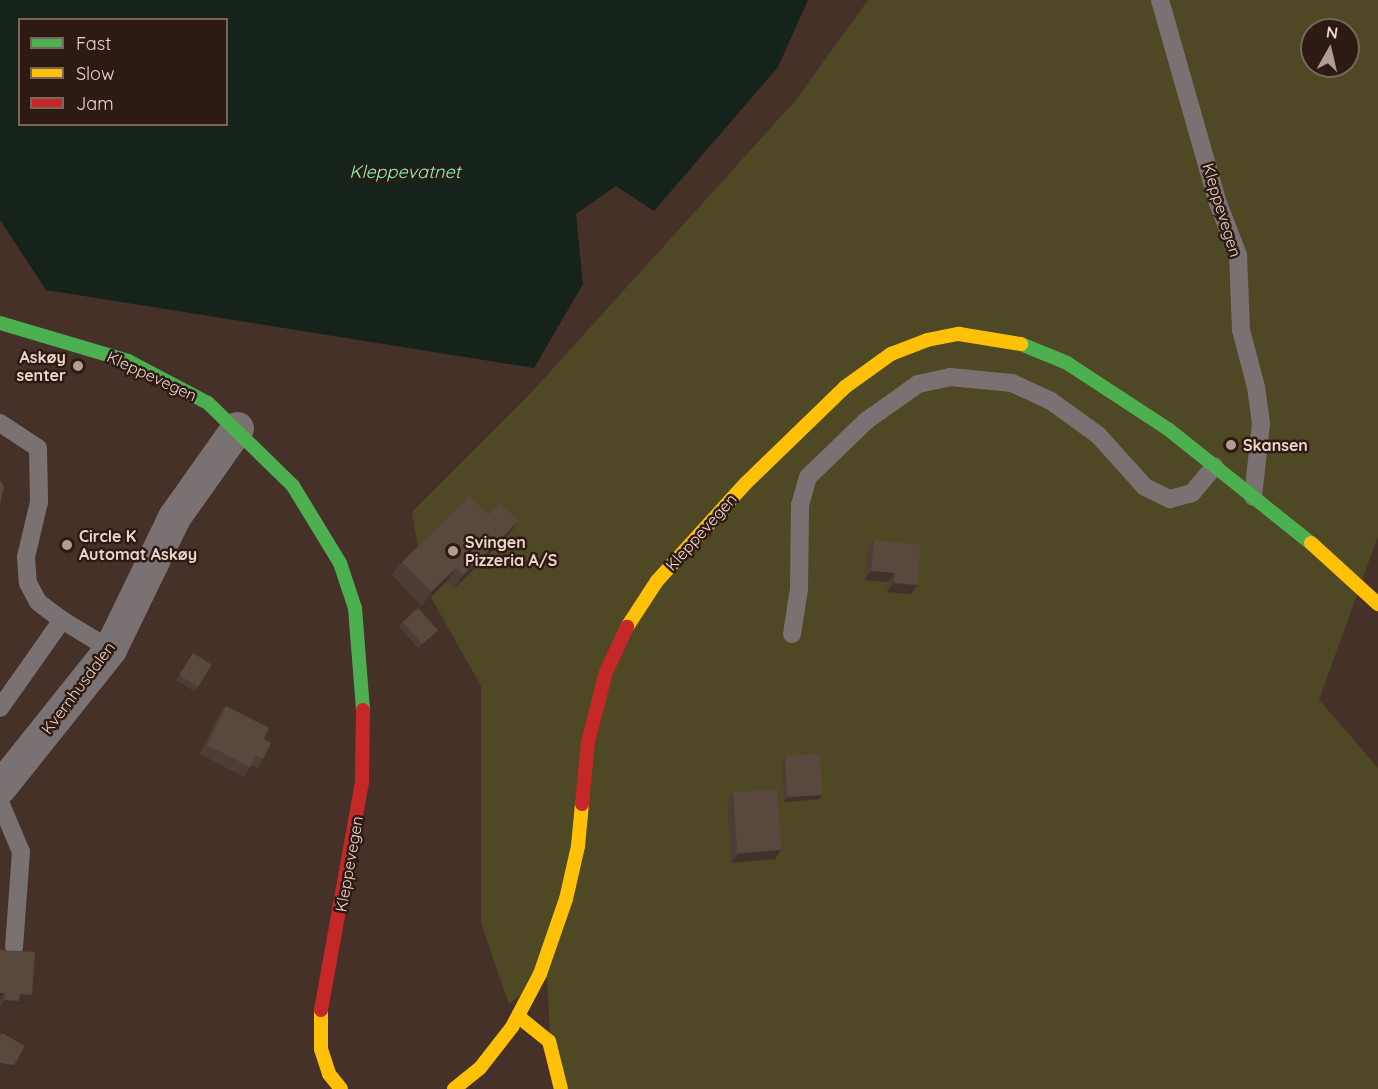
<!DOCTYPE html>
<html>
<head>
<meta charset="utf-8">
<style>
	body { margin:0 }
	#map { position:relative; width:1378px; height:1089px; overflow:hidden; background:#463129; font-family:Quicksand,sans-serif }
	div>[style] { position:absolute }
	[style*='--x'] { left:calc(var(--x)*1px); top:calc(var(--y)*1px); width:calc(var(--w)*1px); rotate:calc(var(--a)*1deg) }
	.green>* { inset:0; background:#4f4824 }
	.water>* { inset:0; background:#15231b }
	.lane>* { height:18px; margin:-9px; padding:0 9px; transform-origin:9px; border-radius:9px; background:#7a7173 }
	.street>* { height:33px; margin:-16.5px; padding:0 16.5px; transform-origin:16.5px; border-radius:16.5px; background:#7a7173 }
	.fast>* { height:14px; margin:-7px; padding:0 7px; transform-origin:7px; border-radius:7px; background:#4caf50 }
	.slow>* { height:14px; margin:-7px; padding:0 7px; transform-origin:7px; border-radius:7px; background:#ffc107 }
	.jam>* { height:14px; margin:-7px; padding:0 7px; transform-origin:7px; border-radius:7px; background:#c62828 }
	.wall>* { inset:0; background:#4c3e35; transform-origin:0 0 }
	.shaded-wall>* { inset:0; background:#3e322b }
	.building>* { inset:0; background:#58483e; transform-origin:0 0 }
	.dots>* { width:16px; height:16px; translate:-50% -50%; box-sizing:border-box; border:3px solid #2c1a13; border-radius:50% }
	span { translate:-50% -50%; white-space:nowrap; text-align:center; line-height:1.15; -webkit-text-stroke:5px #2c1a13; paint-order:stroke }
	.street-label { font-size:16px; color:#eed5cb }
	.poi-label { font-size:16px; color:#eed5cb; font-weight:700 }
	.right { translate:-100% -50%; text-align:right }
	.left { translate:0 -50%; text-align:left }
	.water-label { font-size:18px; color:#7bffc5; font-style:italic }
	.legend { position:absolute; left:18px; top:18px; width:210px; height:108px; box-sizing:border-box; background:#2c1a13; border:2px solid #7a655d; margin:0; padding:8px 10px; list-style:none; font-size:18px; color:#eed5cb }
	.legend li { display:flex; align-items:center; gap:12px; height:30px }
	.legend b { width:30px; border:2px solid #7a655d }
	.north { position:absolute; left:1300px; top:18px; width:60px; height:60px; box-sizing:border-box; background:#2c1a13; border:2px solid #7a655d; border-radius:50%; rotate:8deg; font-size:16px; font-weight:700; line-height:24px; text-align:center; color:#eed5cb }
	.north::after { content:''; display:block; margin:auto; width:21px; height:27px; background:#b39c92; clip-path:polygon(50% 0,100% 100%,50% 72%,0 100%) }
</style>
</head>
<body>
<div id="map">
	<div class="green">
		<i style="clip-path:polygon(evenodd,868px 0,1378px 0,1378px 536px,1319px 700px,1378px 768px,1378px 1089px,557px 1089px,552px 1081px,547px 973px,509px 1004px,481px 923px,481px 686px,425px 587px,412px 512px,530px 394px,796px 100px,868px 0,1312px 30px,1348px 30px,1348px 66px,1312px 66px,1312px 30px)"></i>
	</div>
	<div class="water">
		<i style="clip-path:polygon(evenodd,0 0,808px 0,778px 67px,654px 211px,616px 186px,576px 214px,583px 284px,534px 368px,46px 290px,0 220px,0 0,20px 20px,226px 20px,226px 124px,20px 124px,20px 20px)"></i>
	</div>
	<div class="lane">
		<i style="--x:1160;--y:0;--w:211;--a:74.1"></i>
		<i style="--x:1218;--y:203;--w:56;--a:69"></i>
		<i style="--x:1238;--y:255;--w:75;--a:87.7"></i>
		<i style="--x:1241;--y:330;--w:59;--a:75.3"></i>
		<i style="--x:1256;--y:387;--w:37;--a:82"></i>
		<i style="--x:1261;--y:424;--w:73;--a:96.3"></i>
		<i style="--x:0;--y:423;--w:45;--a:33.3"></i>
		<i style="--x:38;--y:448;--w:54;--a:88.9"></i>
		<i style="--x:39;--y:502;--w:57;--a:103.3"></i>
		<i style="--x:26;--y:557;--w:26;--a:86"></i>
		<i style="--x:28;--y:583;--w:21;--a:62"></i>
		<i style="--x:38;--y:602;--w:30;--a:37"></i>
		<i style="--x:792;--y:634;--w:46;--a:-81.2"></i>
		<i style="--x:799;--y:589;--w:84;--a:-89.3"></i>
		<i style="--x:800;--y:505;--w:29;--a:-74"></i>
		<i style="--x:808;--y:477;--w:81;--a:-44"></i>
		<i style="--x:866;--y:421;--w:64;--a:-35.4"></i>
		<i style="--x:918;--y:384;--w:33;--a:-12"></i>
		<i style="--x:950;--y:377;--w:62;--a:5.5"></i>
		<i style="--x:1012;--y:383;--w:43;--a:24.8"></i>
		<i style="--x:1051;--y:401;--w:58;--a:35.9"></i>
		<i style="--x:1098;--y:435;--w:70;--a:47.9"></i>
		<i style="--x:1145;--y:487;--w:28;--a:26"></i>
		<i style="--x:1170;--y:499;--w:23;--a:-15"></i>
		<i style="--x:1192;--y:493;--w:35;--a:-50"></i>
		<i style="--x:0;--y:708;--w:108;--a:-54.8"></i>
		<i style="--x:62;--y:620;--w:56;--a:31.1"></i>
		<i style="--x:0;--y:802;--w:54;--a:67.2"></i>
		<i style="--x:21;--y:852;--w:95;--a:94.2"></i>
	</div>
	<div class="street">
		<i style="--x:0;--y:787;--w:176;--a:-51.4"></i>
		<i style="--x:110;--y:649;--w:147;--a:-64.1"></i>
		<i style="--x:174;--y:517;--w:109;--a:-54.7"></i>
	</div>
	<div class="fast">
		<i style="--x:0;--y:323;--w:134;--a:16.5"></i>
		<i style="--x:128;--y:361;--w:90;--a:27.7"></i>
		<i style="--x:208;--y:403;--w:119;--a:44.3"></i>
		<i style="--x:293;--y:486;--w:90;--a:58.6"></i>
		<i style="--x:340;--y:563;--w:47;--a:71.6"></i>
		<i style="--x:355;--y:608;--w:102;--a:85.5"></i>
		<i style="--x:1021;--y:344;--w:50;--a:22.4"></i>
		<i style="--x:1067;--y:363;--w:121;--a:33.2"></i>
		<i style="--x:1168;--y:429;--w:183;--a:38.6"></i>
	</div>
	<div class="slow">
		<i style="--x:1311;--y:543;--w:91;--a:42.3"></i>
		<i style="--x:627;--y:627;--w:55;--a:-56.9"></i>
		<i style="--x:657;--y:581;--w:132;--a:-47.8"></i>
		<i style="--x:746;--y:483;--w:138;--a:-44.1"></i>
		<i style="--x:845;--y:387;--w:57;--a:-35.7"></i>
		<i style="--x:891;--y:354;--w:39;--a:-21"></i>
		<i style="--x:927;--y:340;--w:33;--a:-11"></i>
		<i style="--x:959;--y:334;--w:63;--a:9.2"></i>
		<i style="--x:321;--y:1010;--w:39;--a:90"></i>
		<i style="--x:321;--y:1049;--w:26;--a:72"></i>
		<i style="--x:329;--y:1074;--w:19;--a:51"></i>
		<i style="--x:519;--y:1017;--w:38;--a:39"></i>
		<i style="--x:549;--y:1041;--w:49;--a:76"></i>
		<i style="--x:454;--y:1089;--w:33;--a:-39"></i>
		<i style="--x:480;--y:1068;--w:52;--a:-52"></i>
		<i style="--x:512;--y:1027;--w:60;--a:-62.2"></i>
		<i style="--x:540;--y:974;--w:79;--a:-70.9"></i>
		<i style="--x:566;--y:899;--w:54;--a:-77.2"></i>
		<i style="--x:578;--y:846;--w:42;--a:-84.6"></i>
	</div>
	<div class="jam">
		<i style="--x:582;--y:804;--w:62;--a:-84.5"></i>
		<i style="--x:588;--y:742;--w:72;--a:-75.6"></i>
		<i style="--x:606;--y:672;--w:50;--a:-65"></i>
		<i style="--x:321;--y:1010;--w:233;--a:-79.8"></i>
		<i style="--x:362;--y:781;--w:71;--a:-89.2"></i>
	</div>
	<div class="wall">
		<i style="clip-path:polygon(488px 515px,509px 534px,454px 589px,447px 581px,422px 606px,392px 575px,402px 562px)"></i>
		<i style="clip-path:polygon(874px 540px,911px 594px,887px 592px,888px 582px,865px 580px,867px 549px)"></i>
		<i style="clip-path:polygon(402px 622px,438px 630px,435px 635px,419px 649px,399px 627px)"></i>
		<i style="left:193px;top:653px;width:22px;height:32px;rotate:32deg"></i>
		<i style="clip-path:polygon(226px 706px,264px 739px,263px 759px,257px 768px,251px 765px,244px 777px,200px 754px,219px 715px)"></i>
		<i style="clip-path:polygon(785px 757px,822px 795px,819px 799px,784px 802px,782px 761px)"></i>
		<i style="clip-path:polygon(733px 793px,781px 850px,775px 859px,731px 863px,727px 802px)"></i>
		<i style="clip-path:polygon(0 950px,32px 995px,25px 1004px,17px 1004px,13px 1010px,0 1009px)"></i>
	</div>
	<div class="shaded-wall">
		<i style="clip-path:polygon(519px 521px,509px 534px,454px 589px,463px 575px)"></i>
		<i style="clip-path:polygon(456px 568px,447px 581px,422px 606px,431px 592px)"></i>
		<i style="clip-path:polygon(871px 571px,895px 573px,888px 582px,865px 580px)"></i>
		<i style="clip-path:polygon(894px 583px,917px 585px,911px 594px,887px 592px)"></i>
		<i style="clip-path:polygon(438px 630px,435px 635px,419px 649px,422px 644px)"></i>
		<i style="clip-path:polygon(822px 795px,819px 799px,784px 802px,788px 797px)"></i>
		<i style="clip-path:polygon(781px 850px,775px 859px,731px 863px,738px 854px)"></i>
		<i style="clip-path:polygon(0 993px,5px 993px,0 1001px)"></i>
		<i style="clip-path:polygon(20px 994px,32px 995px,25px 1004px,17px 1004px,13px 1010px,0 1009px,0 1007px,5px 1000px)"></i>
		<i style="clip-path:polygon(0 1063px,14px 1065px,11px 1070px,0 1068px)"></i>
	</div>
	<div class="building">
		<i style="clip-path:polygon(0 480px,4px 486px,0 505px)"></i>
		<i style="clip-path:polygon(469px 496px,488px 515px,501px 503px,519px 521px,463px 575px,456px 568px,431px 592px,402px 562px)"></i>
		<i style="clip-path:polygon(874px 540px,921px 545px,917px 585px,894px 583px,895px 573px,871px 571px)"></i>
		<i style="left:418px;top:608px;width:30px;height:21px;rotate:48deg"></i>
		<i style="left:193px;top:653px;width:22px;height:26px;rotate:32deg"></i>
		<i style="clip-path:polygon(226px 706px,269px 728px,264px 739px,271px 743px,263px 759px,256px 756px,250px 767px,207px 745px)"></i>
		<i style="left:820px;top:754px;width:41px;height:35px;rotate:87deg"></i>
		<i style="left:777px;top:789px;width:61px;height:44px;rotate:86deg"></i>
		<i style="clip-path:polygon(0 950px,35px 952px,32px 995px,20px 994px,19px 1001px,5px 1000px,5px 993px,0 993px)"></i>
		<i style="clip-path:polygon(2px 1033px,25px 1046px,14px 1065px,0 1063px,0 1036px)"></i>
	</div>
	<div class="dots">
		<i style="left:78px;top:366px;background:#b39c92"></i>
		<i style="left:1231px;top:445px;background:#b39c92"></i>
		<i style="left:67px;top:545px;background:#b39c92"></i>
		<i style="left:453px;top:551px;background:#b39c92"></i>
	</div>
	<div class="street-label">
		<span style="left:1222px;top:210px;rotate:73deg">Kleppevegen</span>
		<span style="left:152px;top:376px;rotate:25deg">Kleppevegen</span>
		<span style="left:701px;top:532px;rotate:-48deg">Kleppevegen</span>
		<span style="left:78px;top:688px;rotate:-53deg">Kvernhusdalen</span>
		<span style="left:349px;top:864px;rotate:-80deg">Kleppevegen</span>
	</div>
	<div class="poi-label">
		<span class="right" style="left:66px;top:366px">Askøy<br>senter</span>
		<span class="left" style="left:1243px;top:445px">Skansen</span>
		<span class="left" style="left:79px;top:545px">Circle K<br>Automat Askøy</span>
		<span class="left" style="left:465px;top:551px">Svingen<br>Pizzeria A/S</span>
	</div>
	<div class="water-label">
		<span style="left:405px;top:172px">Kleppevatnet</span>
	</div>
	<ul class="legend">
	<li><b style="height:8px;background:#4caf50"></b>Fast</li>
	<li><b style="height:8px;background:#ffc107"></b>Slow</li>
	<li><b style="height:8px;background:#c62828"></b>Jam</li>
	</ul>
	<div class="north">N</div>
</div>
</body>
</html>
